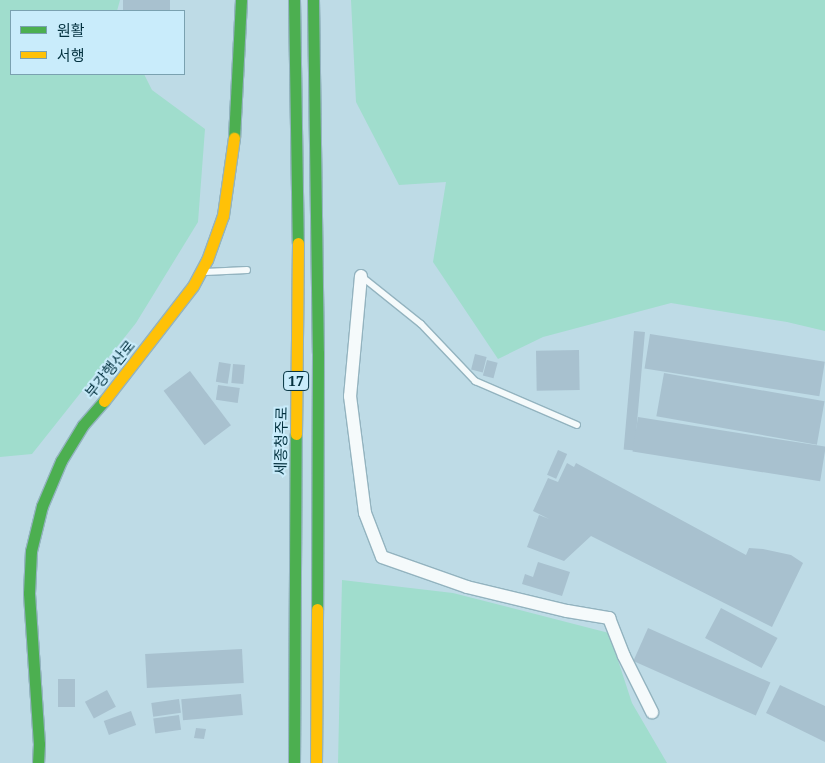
<!DOCTYPE html>
<html>
<head>
<meta charset="utf-8">
<style>
	body { margin:0 }
	#map { position:relative; width:825px; height:763px; overflow:hidden; background:#bedbe6; font-family:"Noto Serif","Noto Sans KR",serif }
	div>[style] { position:absolute }
	[style*='--x'] { left:calc(var(--x)*1px); top:calc(var(--y)*1px); width:calc(var(--w)*1px); rotate:calc(var(--a)*1deg) }
	.green>* { inset:0; background:#a0ddcd }
	.building>* { inset:0; background:#a8c1cf; transform-origin:0 0 }
	.roads { filter:drop-shadow(1px 0 #93b3bf) drop-shadow(-1px 0 #93b3bf) drop-shadow(0 1px #93b3bf) drop-shadow(0 -1px #93b3bf) }
	.lane>* { height:6px; margin:-3px; padding:0 3px; transform-origin:3px; border-radius:3px; background:#f5fafb }
	.street>* { height:12px; margin:-6px; padding:0 6px; transform-origin:6px; border-radius:6px; background:#f5fafb }
	.fast>* { height:11px; margin:-5.5px; padding:0 5.5px; transform-origin:5.5px; border-radius:5.5px; background:#4caf50 }
	.slow>* { height:11px; margin:-5.5px; padding:0 5.5px; transform-origin:5.5px; border-radius:5.5px; background:#ffc107 }
	span { translate:-50% -50%; white-space:nowrap; text-align:center; line-height:1.15; -webkit-text-stroke:4px #c9ecfb; paint-order:stroke }
	.shield-label span { padding:1px 4px; background:#c9ecfb; border:1px solid; border-radius:4px; -webkit-text-stroke-width:0 }
	.shield-label { font-size:14px; color:#03313f; font-weight:700 }
	.street-label { font-size:15px; color:#03313f }
	.legend { position:absolute; left:10px; top:10px; width:175px; height:65px; box-sizing:border-box; background:#c9ecfb; border:1px solid #7aa1b0; margin:0; padding:6px 9px; list-style:none; font-size:15px; color:#03313f }
	.legend li { display:flex; align-items:center; gap:10px; height:25px }
	.legend b { width:25px; border:1px solid #7aa1b0 }
</style>
</head>
<body>
<div id="map">
	<div class="green">
		<i style="clip-path:polygon(0 0,120px 0,117px 11px,11px 11px,11px 74px,144px 74px,152px 90px,205px 129px,198px 222px,136px 323px,32px 454px,0 457px)"></i>
		<i style="clip-path:polygon(351px 0,825px 0,825px 331px,787px 322px,671px 303px,543px 337px,498px 359px,433px 262px,446px 182px,399px 185px,356px 102px)"></i>
		<i style="clip-path:polygon(342px 580px,453px 593px,609px 633px,632px 703px,667px 763px,338px 763px)"></i>
	</div>
	<div class="building">
		<i style="left:123px;top:0;width:47px;height:11px"></i>
		<i style="left:634px;top:331px;width:11px;height:119px;rotate:5deg"></i>
		<i style="left:650px;top:334px;width:177px;height:35px;rotate:9deg"></i>
		<i style="left:579px;top:350px;width:40px;height:43px;rotate:89deg"></i>
		<i style="left:475px;top:354px;width:12px;height:16px;rotate:14deg"></i>
		<i style="left:487px;top:360px;width:11px;height:16px;rotate:15deg"></i>
		<i style="left:219px;top:362px;width:12px;height:20px;rotate:9deg"></i>
		<i style="left:233px;top:364px;width:12px;height:19px;rotate:5deg"></i>
		<i style="left:190px;top:371px;width:68px;height:33px;rotate:53deg"></i>
		<i style="left:664px;top:373px;width:163px;height:44px;rotate:10deg"></i>
		<i style="left:218px;top:385px;width:22px;height:15px;rotate:8deg"></i>
		<i style="left:638px;top:417px;width:190px;height:35px;rotate:9deg"></i>
		<i style="left:558px;top:450px;width:10px;height:27px;rotate:24deg"></i>
		<i style="clip-path:polygon(567px 463px,574px 467px,576px 463px,746px 555px,749px 548px,763px 549px,791px 555px,803px 563px,772px 627px,591px 536px,564px 561px,527px 547px,539px 515px,549px 519px,533px 511px,548px 478px,558px 482px)"></i>
		<i style="clip-path:polygon(538px 562px,570px 572px,562px 596px,522px 584px,525px 574px,533px 577px)"></i>
		<i style="left:721px;top:608px;width:64px;height:34px;rotate:28deg"></i>
		<i style="left:648px;top:628px;width:134px;height:36px;rotate:24deg"></i>
		<i style="left:242px;top:649px;width:34px;height:97px;rotate:87deg"></i>
		<i style="left:58px;top:679px;width:17px;height:28px"></i>
		<i style="clip-path:polygon(780px 685px,825px 706px,825px 742px,766px 713px)"></i>
		<i style="left:107px;top:690px;width:19px;height:25px;rotate:62deg"></i>
		<i style="left:241px;top:694px;width:21px;height:60px;rotate:85deg"></i>
		<i style="left:179px;top:699px;width:14px;height:28px;rotate:82deg"></i>
		<i style="left:131px;top:711px;width:15px;height:29px;rotate:70deg"></i>
		<i style="left:179px;top:715px;width:15px;height:26px;rotate:82deg"></i>
		<i style="clip-path:polygon(196px 728px,206px 729px,204px 739px,194px 738px)"></i>
	</div>
	<div class="roads">
		<div class="lane">
			<i style="--x:205;--y:272;--w:42;--a:-2.7"></i>
			<i style="--x:361;--y:276;--w:77;--a:38.7"></i>
			<i style="--x:421;--y:324;--w:79;--a:46.5"></i>
			<i style="--x:475;--y:381;--w:111;--a:23.3"></i>
		</div>
		<div class="street">
			<i style="--x:361;--y:276;--w:121;--a:95.2"></i>
			<i style="--x:350;--y:396;--w:118;--a:82.7"></i>
			<i style="--x:365;--y:513;--w:47;--a:68.9"></i>
			<i style="--x:382;--y:557;--w:90;--a:19.4"></i>
			<i style="--x:467;--y:587;--w:103;--a:13.5"></i>
			<i style="--x:567;--y:611;--w:43;--a:9.5"></i>
			<i style="--x:609;--y:618;--w:41;--a:68.5"></i>
			<i style="--x:624;--y:656;--w:63;--a:63.4"></i>
		</div>
		<div class="fast">
			<i style="--x:294;--y:0;--w:243;--a:89.1"></i>
			<i style="--x:313;--y:0;--w:353;--a:89.2"></i>
			<i style="--x:318;--y:353;--w:256;--a:90.2"></i>
			<i style="--x:234;--y:138;--w:138;--a:-87.1"></i>
			<i style="--x:38;--y:763;--w:19;--a:-87"></i>
			<i style="--x:39;--y:744;--w:151;--a:-93.8"></i>
			<i style="--x:29;--y:593;--w:42;--a:-87.3"></i>
			<i style="--x:31;--y:551;--w:46;--a:-76.3"></i>
			<i style="--x:42;--y:506;--w:49;--a:-67.1"></i>
			<i style="--x:61;--y:461;--w:42;--a:-58.6"></i>
			<i style="--x:83;--y:425;--w:32;--a:-49"></i>
			<i style="--x:294;--y:763;--w:329;--a:-89.7"></i>
		</div>
		<div class="slow">
			<i style="--x:104;--y:401;--w:145;--a:-52.3"></i>
			<i style="--x:193;--y:286;--w:30;--a:-62"></i>
			<i style="--x:207;--y:260;--w:48;--a:-70.4"></i>
			<i style="--x:223;--y:215;--w:78;--a:-81.9"></i>
			<i style="--x:296;--y:434;--w:191;--a:-89.4"></i>
			<i style="--x:316;--y:763;--w:154;--a:-89.6"></i>
		</div>
	</div>
	<div class="shield-label">
		<span style="left:296px;top:381px">17</span>
	</div>
	<div class="street-label">
		<span style="left:110px;top:369px;rotate:-51deg">부강행산로</span>
		<span style="left:281px;top:441px;rotate:-89deg">세종청주로</span>
	</div>
	<ul class="legend">
	<li><b style="height:6px;background:#4caf50"></b>원활</li>
	<li><b style="height:6px;background:#ffc107"></b>서행</li>
	</ul>
</div>
</body>
</html>
